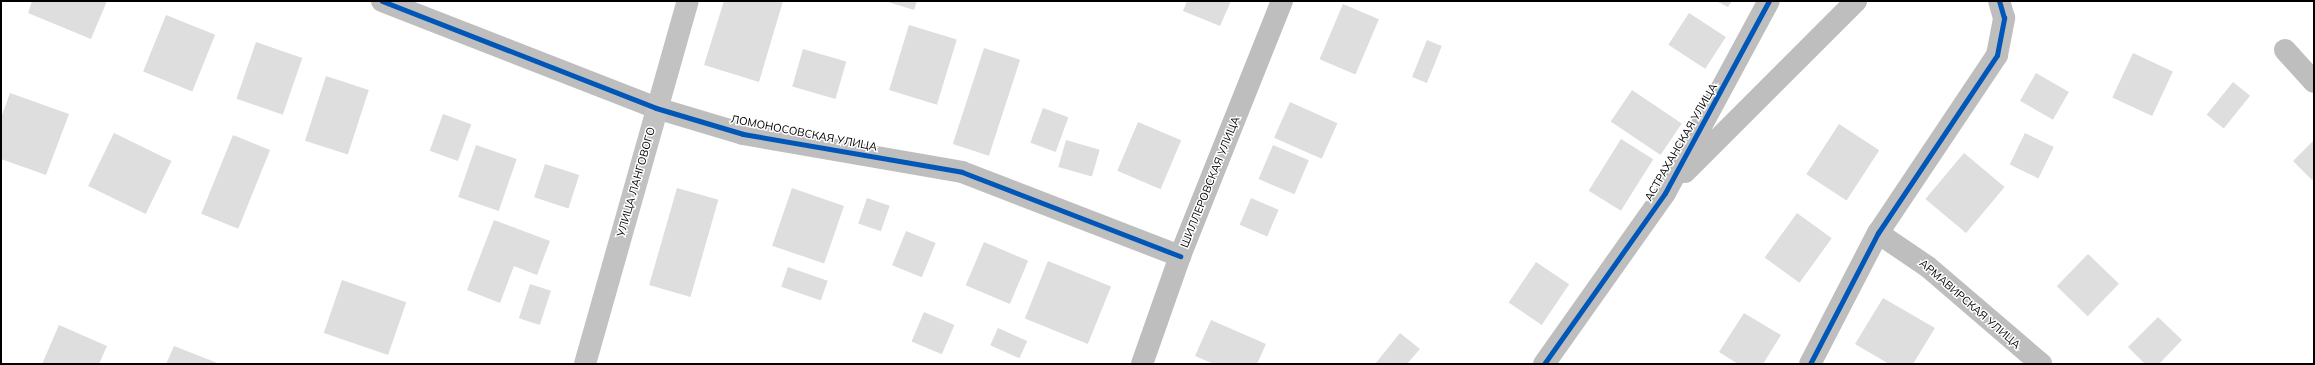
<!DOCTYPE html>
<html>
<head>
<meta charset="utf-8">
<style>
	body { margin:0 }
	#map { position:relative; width:2315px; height:365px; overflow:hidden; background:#fff; font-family:Mulish,sans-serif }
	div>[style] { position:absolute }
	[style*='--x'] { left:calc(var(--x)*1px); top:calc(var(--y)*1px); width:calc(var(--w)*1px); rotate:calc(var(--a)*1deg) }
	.building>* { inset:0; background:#dedede; transform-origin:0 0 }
	.street>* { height:22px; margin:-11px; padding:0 11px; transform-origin:11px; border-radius:11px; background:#bebebe }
	.secondary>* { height:22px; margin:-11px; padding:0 11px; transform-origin:11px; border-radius:11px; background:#c2c2c2 }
	.cycleway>* { height:5px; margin:-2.5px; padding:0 2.5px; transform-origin:2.5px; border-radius:2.5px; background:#0057b8 }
	span { translate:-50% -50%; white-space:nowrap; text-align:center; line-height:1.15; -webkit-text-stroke:3px #fff; paint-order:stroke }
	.street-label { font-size:11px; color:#000 }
	.frame { position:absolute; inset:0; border:2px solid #000; pointer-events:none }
</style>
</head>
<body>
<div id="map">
	<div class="building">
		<i style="clip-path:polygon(32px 1px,107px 1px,91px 39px,28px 13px)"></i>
		<i style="clip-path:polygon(724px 1px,783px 1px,759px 82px,704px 65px)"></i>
		<i style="clip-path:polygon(885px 1px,917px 1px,914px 10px)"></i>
		<i style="clip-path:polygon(1187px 1px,1231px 1px,1220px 26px,1183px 11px)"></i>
		<i style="clip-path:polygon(1716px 1px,1732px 1px,1728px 7px)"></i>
		<i style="left:1343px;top:4px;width:39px;height:60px;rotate:23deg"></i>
		<i style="left:1689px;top:13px;width:44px;height:38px;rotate:33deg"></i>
		<i style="left:166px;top:15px;width:53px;height:61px;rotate:22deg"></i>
		<i style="left:909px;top:25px;width:50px;height:68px;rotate:17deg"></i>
		<i style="left:1427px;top:40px;width:16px;height:40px;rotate:22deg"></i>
		<i style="left:256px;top:42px;width:49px;height:60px;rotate:19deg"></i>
		<i style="left:984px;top:48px;width:38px;height:101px;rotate:18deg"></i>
		<i style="left:803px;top:49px;width:45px;height:39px;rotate:16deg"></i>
		<i style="left:2133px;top:53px;width:44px;height:49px;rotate:25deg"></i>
		<i style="left:2036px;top:73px;width:38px;height:32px;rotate:30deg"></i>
		<i style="left:326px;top:76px;width:45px;height:68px;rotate:18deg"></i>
		<i style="left:2233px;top:82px;width:22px;height:42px;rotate:39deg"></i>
		<i style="left:1632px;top:90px;width:60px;height:38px;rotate:34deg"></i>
		<i style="clip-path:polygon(10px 93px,69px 114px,46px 175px,1px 159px,1px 118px)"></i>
		<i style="left:1290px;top:102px;width:52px;height:39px;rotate:24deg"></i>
		<i style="left:1043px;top:108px;width:27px;height:37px;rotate:20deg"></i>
		<i style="left:443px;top:114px;width:30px;height:39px;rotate:20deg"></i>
		<i style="left:1138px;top:122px;width:47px;height:53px;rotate:23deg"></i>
		<i style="left:1839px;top:124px;width:48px;height:60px;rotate:33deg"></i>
		<i style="left:114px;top:133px;width:64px;height:59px;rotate:26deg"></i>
		<i style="left:2025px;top:133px;width:32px;height:35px;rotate:26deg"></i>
		<i style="left:233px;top:135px;width:40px;height:85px;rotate:22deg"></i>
		<i style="left:1621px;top:139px;width:38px;height:61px;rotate:32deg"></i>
		<i style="left:1066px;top:140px;width:35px;height:28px;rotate:16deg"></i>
		<i style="clip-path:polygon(2314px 140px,2314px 178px,2312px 180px,2293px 161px)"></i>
		<i style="left:476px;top:145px;width:43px;height:55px;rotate:19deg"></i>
		<i style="left:1273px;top:145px;width:39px;height:37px;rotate:23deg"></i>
		<i style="left:1964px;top:153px;width:53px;height:60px;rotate:40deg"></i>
		<i style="left:545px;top:164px;width:36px;height:35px;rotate:18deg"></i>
		<i style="left:677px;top:188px;width:43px;height:101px;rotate:16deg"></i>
		<i style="left:792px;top:188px;width:55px;height:61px;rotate:19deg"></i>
		<i style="left:867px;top:198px;width:24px;height:27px;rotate:19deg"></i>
		<i style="left:1251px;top:198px;width:30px;height:29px;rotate:23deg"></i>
		<i style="left:1797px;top:213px;width:43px;height:55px;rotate:36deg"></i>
		<i style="clip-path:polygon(494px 220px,550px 241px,537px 275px,514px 266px,500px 303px,467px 290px)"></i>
		<i style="left:906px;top:231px;width:32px;height:37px;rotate:22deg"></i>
		<i style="left:984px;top:242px;width:48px;height:47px;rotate:23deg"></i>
		<i style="left:2088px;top:254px;width:43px;height:45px;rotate:44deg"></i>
		<i style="left:1048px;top:261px;width:68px;height:62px;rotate:22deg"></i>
		<i style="left:1536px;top:262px;width:40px;height:49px;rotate:34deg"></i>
		<i style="left:788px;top:267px;width:42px;height:21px;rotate:19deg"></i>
		<i style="left:342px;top:280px;width:68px;height:56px;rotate:19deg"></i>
		<i style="left:530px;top:284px;width:22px;height:36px;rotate:18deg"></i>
		<i style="clip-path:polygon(1883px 298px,1935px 328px,1913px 364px,1889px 364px,1855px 344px)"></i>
		<i style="left:924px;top:312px;width:33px;height:32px;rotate:23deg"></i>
		<i style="clip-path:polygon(1744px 313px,1781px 335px,1763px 364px,1738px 364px,1719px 352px)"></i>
		<i style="clip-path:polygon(2158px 317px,2182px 340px,2159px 364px,2145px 364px,2128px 347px)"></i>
		<i style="clip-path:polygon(1211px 320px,1266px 344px,1257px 364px,1214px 364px,1195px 356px)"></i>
		<i style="clip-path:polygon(59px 325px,107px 346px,99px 364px,42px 364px)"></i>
		<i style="left:998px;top:328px;width:32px;height:19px;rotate:24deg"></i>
		<i style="clip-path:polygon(1400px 333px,1420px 349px,1407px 364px,1375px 364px)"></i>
		<i style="clip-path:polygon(174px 346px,220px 364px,166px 364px)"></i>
	</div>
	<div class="street">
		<i style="--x:382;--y:1;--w:294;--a:21.3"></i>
		<i style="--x:656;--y:108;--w:91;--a:16.6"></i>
		<i style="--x:743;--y:134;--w:222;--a:9.8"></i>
		<i style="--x:962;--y:172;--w:234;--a:21.1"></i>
		<i style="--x:2285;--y:50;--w:43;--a:47.8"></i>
		<i style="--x:1685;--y:172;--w:242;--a:-45"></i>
		<i style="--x:1878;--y:233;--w:60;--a:34.2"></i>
		<i style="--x:1928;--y:267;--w:149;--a:40.6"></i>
		<i style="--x:1142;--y:364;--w:114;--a:-70.6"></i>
		<i style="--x:1180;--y:256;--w:275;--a:-68.2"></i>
		<i style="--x:1544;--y:364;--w:209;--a:-54.7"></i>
		<i style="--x:1665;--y:193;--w:218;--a:-61.6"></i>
		<i style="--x:1810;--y:364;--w:148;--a:-62.6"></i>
		<i style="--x:1878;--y:233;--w:214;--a:-56.2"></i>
		<i style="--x:1997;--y:55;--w:38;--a:-79"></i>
		<i style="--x:2004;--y:18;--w:18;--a:-106"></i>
	</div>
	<div class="secondary">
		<i style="--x:585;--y:364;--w:377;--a:-74.2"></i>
	</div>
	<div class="cycleway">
		<i style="--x:382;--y:1;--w:294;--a:21.3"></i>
		<i style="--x:656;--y:108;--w:91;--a:16.6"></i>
		<i style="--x:743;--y:134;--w:222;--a:9.8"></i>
		<i style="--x:962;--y:172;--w:234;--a:21.1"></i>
		<i style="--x:1544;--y:364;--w:209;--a:-54.7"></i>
		<i style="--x:1665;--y:193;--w:218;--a:-61.6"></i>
		<i style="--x:1810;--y:364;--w:148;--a:-62.6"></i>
		<i style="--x:1878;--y:233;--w:214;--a:-56.2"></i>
		<i style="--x:1997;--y:55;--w:38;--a:-79"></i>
		<i style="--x:2004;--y:18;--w:18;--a:-106"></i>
	</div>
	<div class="street-label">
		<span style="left:804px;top:133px;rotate:11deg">ЛОМОНОСОВСКАЯ УЛИЦА</span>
		<span style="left:1681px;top:142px;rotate:-60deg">АСТРАХАНСКАЯ УЛИЦА</span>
		<span style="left:636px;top:182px;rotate:-74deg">УЛИЦА ЛАНГОВОГО</span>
		<span style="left:1210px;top:182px;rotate:-68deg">ШИЛЛЕРОВСКАЯ УЛИЦА</span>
		<span style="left:1970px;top:304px;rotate:41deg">АРМАВИРСКАЯ УЛИЦА</span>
	</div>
	<div class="frame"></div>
</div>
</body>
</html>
